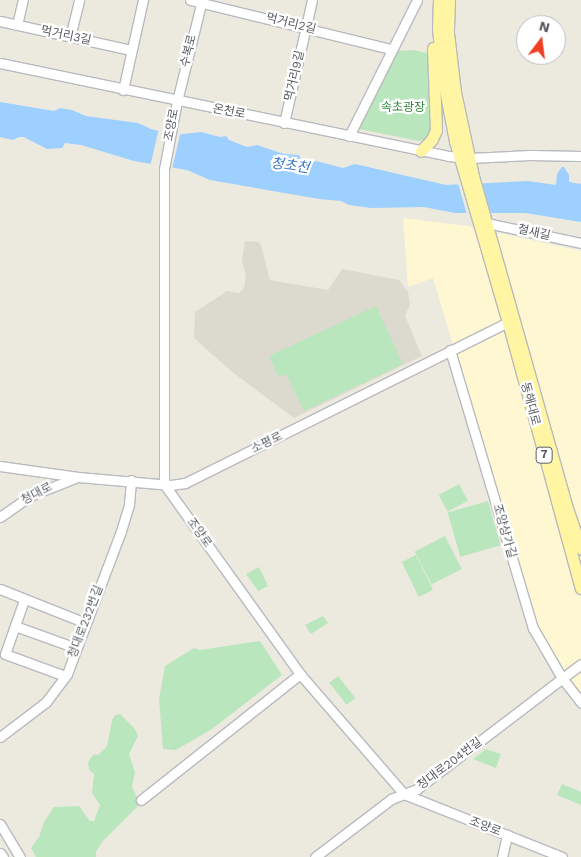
<!DOCTYPE html>
<html>
<head>
<meta charset="utf-8">
<style>
	body { margin:0 }
	#map { position:relative; width:581px; height:857px; overflow:hidden; background:#eceadf; font-family:"Work Sans","Noto Sans KR",sans-serif }
	div>[style] { position:absolute }
	[style*='--x'] { left:calc(var(--x)*1px); top:calc(var(--y)*1px); width:calc(var(--w)*1px); rotate:calc(var(--a)*1deg) }
	.commercial>* { inset:0; background:#fff7d2 }
	.education>* { inset:0; background:#dcd9ce }
	.green>* { inset:0; background:#bae6bd; transform-origin:0 0 }
	.water>* { inset:0; background:#9dcfff }
	.pier>* { inset:0; background:#eceadf; transform-origin:0 0 }
	.roads { filter:drop-shadow(1px 0 #b8babf) drop-shadow(-1px 0 #b8babf) drop-shadow(0 1px #b8babf) drop-shadow(0 -1px #b8babf) }
	.minor>* { height:9px; margin:-4.5px; padding:0 4.5px; transform-origin:4.5px; border-radius:4.5px; background:#fff }
	.major>* { height:11px; margin:-5.5px; padding:0 5.5px; transform-origin:5.5px; border-radius:5.5px; background:#fff5a2 }
	span { translate:-50% -50%; white-space:nowrap; text-align:center; line-height:1.15; -webkit-text-stroke:4.5px #fff; paint-order:stroke }
	.shield-label span { padding:1px 4px; background:#fff; border:1px solid; border-radius:4px; -webkit-text-stroke-width:0 }
	.shield-label { font-size:11px; color:#585c61; font-weight:700 }
	.street-label { font-size:12px; color:#585c61 }
	.park-label { font-size:12px; color:#32873b }
	.water-label { font-size:14px; color:#3c77c6; font-style:italic }
	.north { position:absolute; left:516px; top:15px; width:50px; height:50px; box-sizing:border-box; background:#fff; border:1px solid #bcbec0; border-radius:50%; rotate:15deg; font-size:14px; font-weight:700; line-height:20px; text-align:center; color:#585c61 }
	.north::after { content:''; display:block; margin:auto; width:18px; height:22px; background:#ef3f23; clip-path:polygon(50% 0,100% 100%,50% 72%,0 100%) }
</style>
</head>
<body>
<div id="map">
	<div class="commercial">
		<i style="clip-path:polygon(403px 218px,467px 226px,581px 251px,581px 693px,545px 644px,532px 614px,510px 534px,433px 278px,408px 287px)"></i>
	</div>
	<div class="education">
		<i style="clip-path:polygon(245px 241px,258px 242px,261px 245px,270px 280px,328px 290px,342px 269px,399px 280px,408px 292px,410px 304px,405px 316px,422px 356px,294px 418px,231px 371px,194px 338px,195px 312px,227px 291px,239px 293px,244px 288px,246px 276px,242px 260px)"></i>
	</div>
	<div class="green">
		<i style="clip-path:polygon(414px 50px,430px 54px,433px 128px,425px 139px,419px 141px,359px 129px,398px 51px)"></i>
		<i style="clip-path:polygon(376px 306px,403px 364px,304px 411px,286px 374px,279px 377px,269px 356px)"></i>
		<i style="left:459px;top:484px;width:19px;height:23px;rotate:62deg"></i>
		<i style="left:488px;top:501px;width:46px;height:42px;rotate:74deg"></i>
		<i style="left:445px;top:536px;width:37px;height:34px;rotate:63deg"></i>
		<i style="left:416px;top:555px;width:39px;height:16px;rotate:64deg"></i>
		<i style="clip-path:polygon(259px 567px,268px 586px,258px 591px,246px 574px)"></i>
		<i style="clip-path:polygon(323px 616px,328px 623px,311px 634px,305px 625px)"></i>
		<i style="clip-path:polygon(260px 641px,282px 675px,212px 729px,176px 750px,163px 749px,159px 699px,165px 666px,194px 648px,200px 650px)"></i>
		<i style="left:338px;top:676px;width:28px;height:11px;rotate:52deg"></i>
		<i style="clip-path:polygon(120px 714px,135px 729px,138px 736px,129px 754px,135px 773px,132px 787px,140px 804px,102px 842px,96px 852px,96px 857px,36px 857px,31px 848px,39px 837px,44px 822px,54px 807px,79px 806px,90px 821px,94px 821px,100px 805px,92px 793px,94px 774px,89px 770px,88px 762px,94px 754px,98px 755px,107px 746px,112px 720px,115px 715px)"></i>
		<i style="clip-path:polygon(486px 749px,501px 754px,496px 768px,473px 759px)"></i>
		<i style="clip-path:polygon(562px 784px,581px 792px,581px 805px,557px 795px)"></i>
	</div>
	<div class="water">
		<i style="clip-path:polygon(0 102px,54px 111px,60px 108px,72px 110px,86px 116px,138px 123px,151px 129px,174px 135px,201px 132px,220px 137px,226px 136px,229px 140px,247px 147px,257px 145px,284px 154px,299px 155px,303px 165px,316px 161px,343px 168px,355px 164px,446px 185px,528px 181px,556px 185px,557px 174px,562px 167px,564px 167px,569px 175px,569px 182px,581px 184px,581px 222px,525px 213px,455px 213px,424px 207px,371px 208px,349px 205px,341px 201px,319px 199px,210px 180px,187px 170px,134px 161px,81px 145px,65px 143px,62px 148px,47px 149px,24px 137px,19px 137px,13px 140px,0 137px)"></i>
	</div>
	<div class="pier">
		<i style="left:159px;top:128px;width:22px;height:38px;rotate:13deg"></i>
		<i style="clip-path:polygon(481px 180px,492px 216px,467px 215px,458px 183px)"></i>
	</div>
	<div class="roads">
		<div class="minor">
			<i style="--x:190;--y:0;--w:207;--a:13.7"></i>
			<i style="--x:202;--y:0;--w:104;--a:103.9"></i>
			<i style="--x:177;--y:101;--w:69;--a:100.8"></i>
			<i style="--x:164;--y:169;--w:315;--a:90"></i>
			<i style="--x:164;--y:484;--w:234;--a:54.4"></i>
			<i style="--x:300;--y:674;--w:159;--a:49.1"></i>
			<i style="--x:404;--y:794;--w:170;--a:21.7"></i>
			<i style="--x:0;--y:21;--w:134;--a:12.5"></i>
			<i style="--x:17;--y:25;--w:26;--a:-77"></i>
			<i style="--x:70;--y:37;--w:38;--a:-76"></i>
			<i style="--x:0;--y:63;--w:458;--a:11.7"></i>
			<i style="--x:448;--y:156;--w:21;--a:5"></i>
			<i style="--x:469;--y:158;--w:61;--a:-2.8"></i>
			<i style="--x:530;--y:155;--w:51;--a:1.1"></i>
			<i style="--x:123;--y:90;--w:92;--a:-77.5"></i>
			<i style="--x:284;--y:123;--w:126;--a:-77.2"></i>
			<i style="--x:349;--y:136;--w:152;--a:-63.4"></i>
			<i style="--x:487;--y:223;--w:96;--a:12"></i>
			<i style="--x:450;--y:350;--w:290;--a:73.4"></i>
			<i style="--x:533;--y:628;--w:58;--a:59.9"></i>
			<i style="--x:562;--y:678;--w:31;--a:52"></i>
			<i style="--x:0;--y:466;--w:79;--a:8"></i>
			<i style="--x:78;--y:477;--w:93;--a:4.9"></i>
			<i style="--x:171;--y:485;--w:14;--a:-8"></i>
			<i style="--x:185;--y:483;--w:361;--a:-26.5"></i>
			<i style="--x:0;--y:517;--w:39;--a:-35"></i>
			<i style="--x:32;--y:495;--w:46;--a:-21.6"></i>
			<i style="--x:0;--y:589;--w:92;--a:21.6"></i>
			<i style="--x:24;--y:600;--w:57;--a:109.4"></i>
			<i style="--x:5;--y:654;--w:64;--a:20.1"></i>
			<i style="--x:15;--y:626;--w:65;--a:19.8"></i>
			<i style="--x:0;--y:737;--w:58;--a:-37.3"></i>
			<i style="--x:46;--y:702;--w:35;--a:-53"></i>
			<i style="--x:67;--y:674;--w:153;--a:-69.3"></i>
			<i style="--x:121;--y:531;--w:28;--a:-73"></i>
			<i style="--x:129;--y:504;--w:24;--a:-85"></i>
			<i style="--x:141;--y:800;--w:203;--a:-38.4"></i>
			<i style="--x:0;--y:824;--w:39;--a:59"></i>
			<i style="--x:0;--y:853;--w:5;--a:53"></i>
			<i style="--x:315;--y:857;--w:96;--a:-37.3"></i>
			<i style="--x:391;--y:799;--w:28;--a:-21"></i>
			<i style="--x:417;--y:789;--w:206;--a:-37.3"></i>
			<i style="--x:502;--y:857;--w:23;--a:-77"></i>
		</div>
		<div class="major">
			<i style="--x:439;--y:0;--w:28;--a:92"></i>
			<i style="--x:438;--y:28;--w:51;--a:84.4"></i>
			<i style="--x:443;--y:79;--w:63;--a:79"></i>
			<i style="--x:455;--y:141;--w:189;--a:73.7"></i>
			<i style="--x:508;--y:322;--w:276;--a:74.7"></i>
			<i style="--x:449;--y:0;--w:33;--a:92"></i>
			<i style="--x:448;--y:33;--w:59;--a:83.2"></i>
			<i style="--x:455;--y:92;--w:86;--a:77.9"></i>
			<i style="--x:473;--y:176;--w:345;--a:74.2"></i>
			<i style="--x:567;--y:508;--w:43;--a:71.1"></i>
			<i style="--x:421;--y:151;--w:16;--a:-47"></i>
			<i style="--x:432;--y:139;--w:10;--a:-66"></i>
			<i style="--x:436;--y:130;--w:82;--a:-92.1"></i>
		</div>
	</div>
	<div class="shield-label">
		<span style="left:544px;top:455px">7</span>
	</div>
	<div class="street-label">
		<span style="left:291px;top:24px;rotate:14deg">먹거리2길</span>
		<span style="left:66px;top:36px;rotate:12deg">먹거리3길</span>
		<span style="left:189px;top:51px;rotate:-76deg">수복로</span>
		<span style="left:295px;top:76px;rotate:-77deg">먹거리9길</span>
		<span style="left:229px;top:112px;rotate:11deg">온천로</span>
		<span style="left:172px;top:125px;rotate:-79deg">조양로</span>
		<span style="left:534px;top:233px;rotate:12deg">철새길</span>
		<span style="left:530px;top:404px;rotate:75deg">동해대로</span>
		<span style="left:267px;top:443px;rotate:-26deg">소평로</span>
		<span style="left:37px;top:494px;rotate:-28deg">청대로</span>
		<span style="left:504px;top:531px;rotate:74deg">조양상가길</span>
		<span style="left:199px;top:533px;rotate:54deg">조양로</span>
		<span style="left:86px;top:622px;rotate:-69deg">청대로232번길</span>
		<span style="left:450px;top:764px;rotate:-37deg">청대로204번길</span>
		<span style="left:485px;top:827px;rotate:21deg">조양로</span>
	</div>
	<div class="park-label">
		<span style="left:403px;top:108px">속초광장</span>
	</div>
	<div class="water-label">
		<span style="left:290px;top:165px;rotate:8deg">청초천</span>
	</div>
	<div class="north">N</div>
</div>
</body>
</html>
